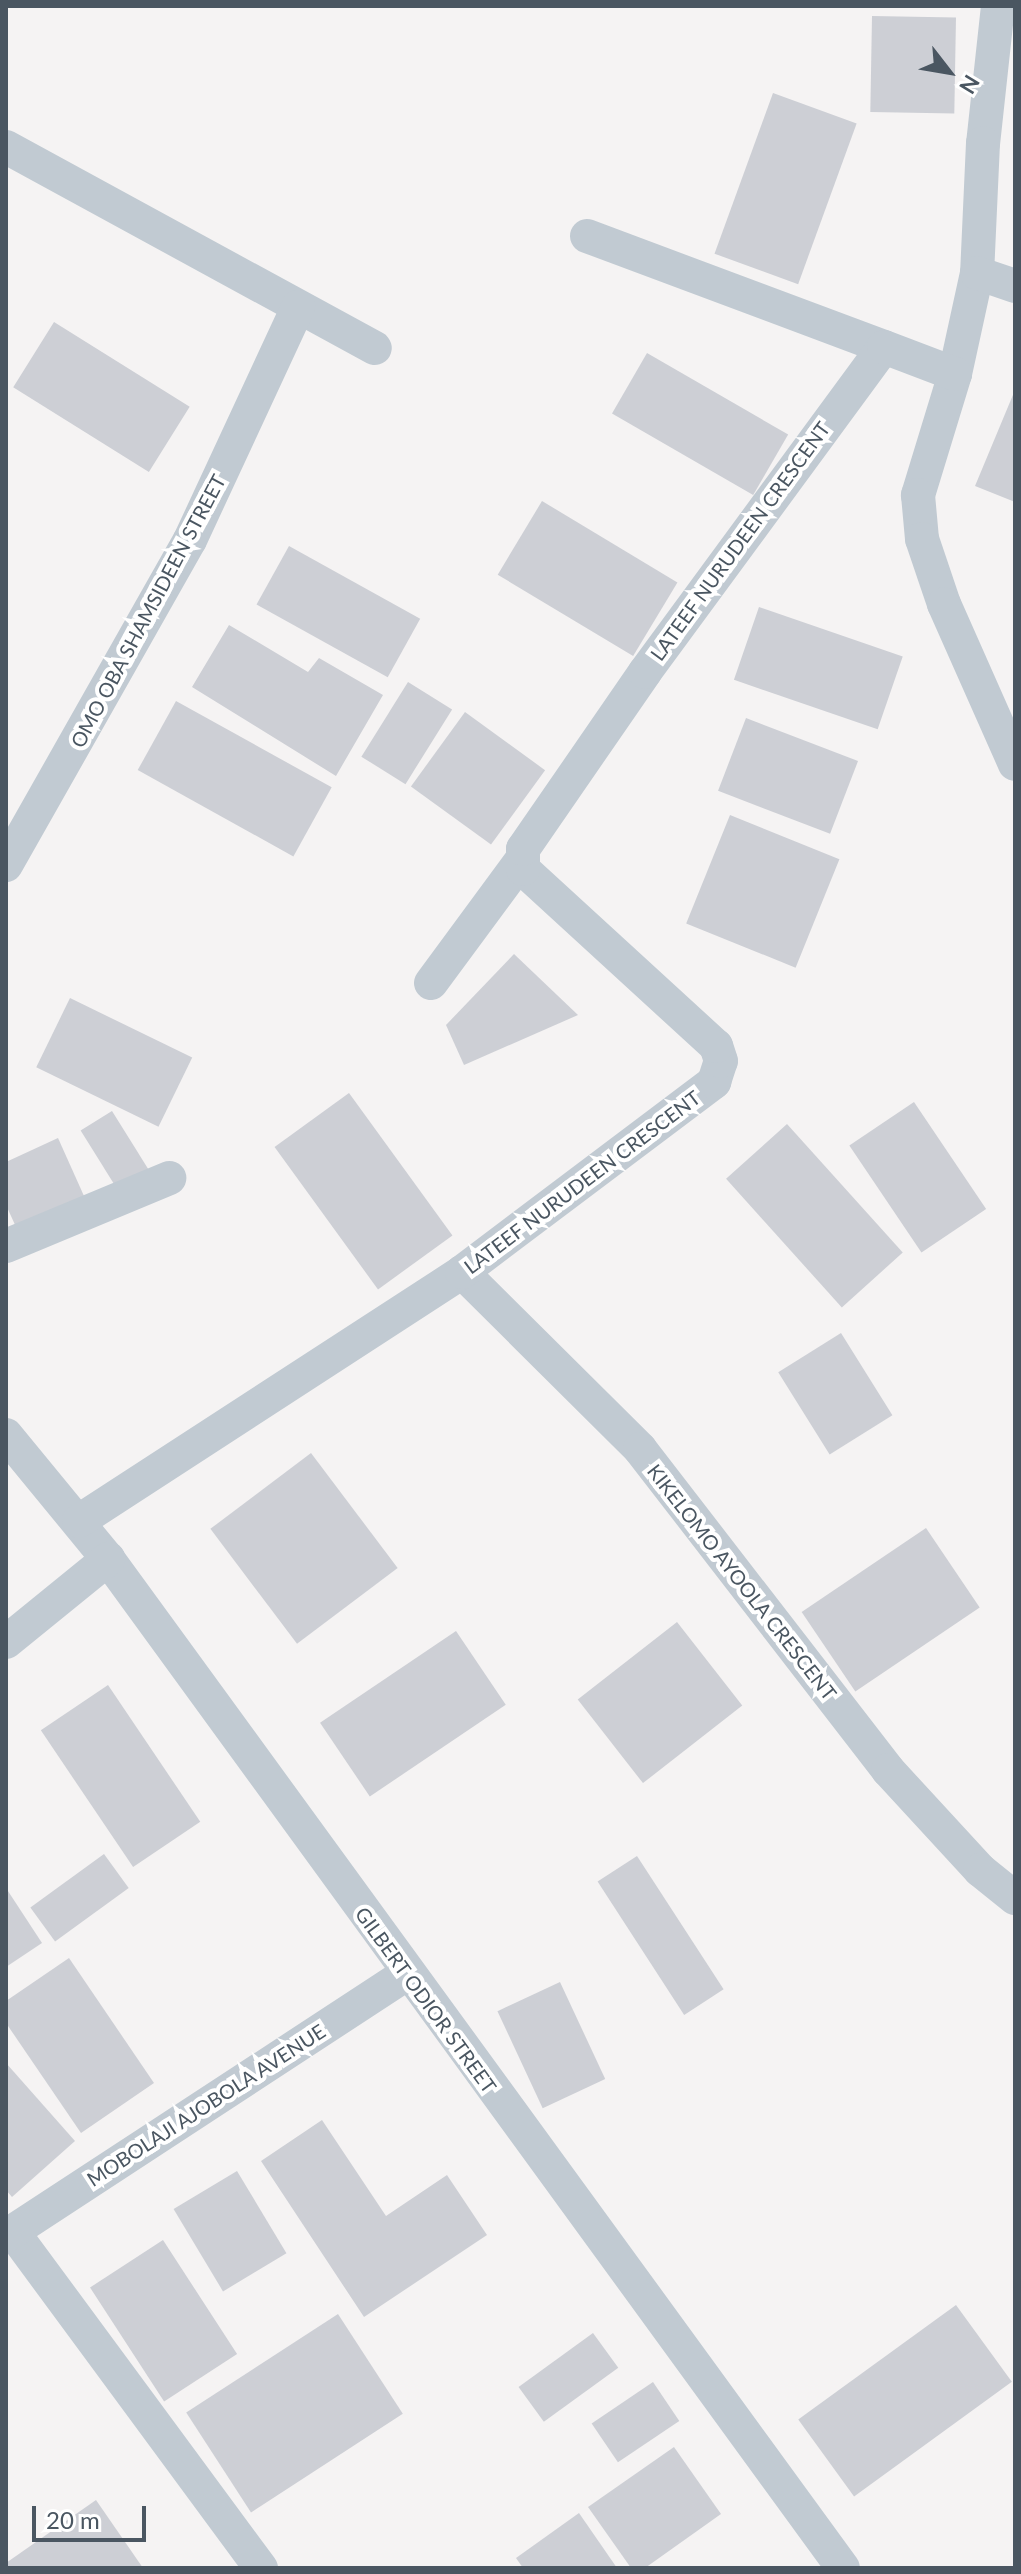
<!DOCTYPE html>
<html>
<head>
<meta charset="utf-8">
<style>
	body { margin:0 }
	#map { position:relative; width:1021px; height:2574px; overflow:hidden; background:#f5f3f3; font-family:Lato,sans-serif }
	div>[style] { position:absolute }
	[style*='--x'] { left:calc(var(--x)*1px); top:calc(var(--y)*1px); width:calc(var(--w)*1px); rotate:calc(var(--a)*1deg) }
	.building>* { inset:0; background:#cdcfd5; transform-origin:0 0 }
	.minor>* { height:34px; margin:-17px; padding:0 17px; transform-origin:17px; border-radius:17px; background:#c1cad2 }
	span { translate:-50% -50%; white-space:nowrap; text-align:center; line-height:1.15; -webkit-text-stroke:8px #fff; paint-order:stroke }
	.street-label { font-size:20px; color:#4a5661 }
	.frame { position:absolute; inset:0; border:8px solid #4a5661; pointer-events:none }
	.north { position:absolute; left:909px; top:32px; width:80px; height:80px; -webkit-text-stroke:6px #fff; paint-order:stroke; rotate:121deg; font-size:22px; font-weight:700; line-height:32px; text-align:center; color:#4a5661 }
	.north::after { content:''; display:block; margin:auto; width:28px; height:36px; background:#4a5661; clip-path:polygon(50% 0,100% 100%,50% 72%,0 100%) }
	.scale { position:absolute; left:32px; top:2506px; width:114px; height:36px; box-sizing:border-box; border:4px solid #4a5661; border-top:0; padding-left:10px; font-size:24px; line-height:28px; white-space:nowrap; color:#4a5661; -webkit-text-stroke:6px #fff; paint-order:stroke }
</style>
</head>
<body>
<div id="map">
	<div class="building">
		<i style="left:872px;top:16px;width:84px;height:96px;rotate:1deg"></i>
		<i style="left:773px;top:93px;width:89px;height:171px;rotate:20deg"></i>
		<i style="left:54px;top:322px;width:160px;height:77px;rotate:32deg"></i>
		<i style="left:647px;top:353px;width:163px;height:70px;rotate:30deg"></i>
		<i style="clip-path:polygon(1015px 390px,1015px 502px,975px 486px)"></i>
		<i style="left:542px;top:501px;width:158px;height:86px;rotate:31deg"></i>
		<i style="left:289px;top:546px;width:150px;height:67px;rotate:29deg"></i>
		<i style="left:759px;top:607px;width:152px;height:77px;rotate:19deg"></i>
		<i style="clip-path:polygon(229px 625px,308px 672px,319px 658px,383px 695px,336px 776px,192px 687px)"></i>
		<i style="left:408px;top:682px;width:52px;height:88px;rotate:32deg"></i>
		<i style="left:176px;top:701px;width:178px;height:79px;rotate:29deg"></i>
		<i style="left:465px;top:712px;width:99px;height:92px;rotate:36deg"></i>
		<i style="left:746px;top:718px;width:120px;height:78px;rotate:21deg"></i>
		<i style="left:730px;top:815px;width:118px;height:117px;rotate:22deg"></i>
		<i style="clip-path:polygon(514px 954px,578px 1015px,464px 1065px,446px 1025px)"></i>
		<i style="left:70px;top:998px;width:136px;height:77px;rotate:26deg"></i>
		<i style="left:349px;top:1093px;width:176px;height:92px;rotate:54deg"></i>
		<i style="left:914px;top:1102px;width:129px;height:78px;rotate:56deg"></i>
		<i style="left:112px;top:1111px;width:76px;height:37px;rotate:58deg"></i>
		<i style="left:787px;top:1124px;width:173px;height:82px;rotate:48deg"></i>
		<i style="clip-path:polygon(58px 1138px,84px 1196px,16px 1227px,6px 1205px,6px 1162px)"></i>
		<i style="left:841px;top:1333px;width:97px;height:74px;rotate:58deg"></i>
		<i style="left:311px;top:1453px;width:144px;height:126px;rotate:53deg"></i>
		<i style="left:926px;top:1528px;width:96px;height:150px;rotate:56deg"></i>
		<i style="left:677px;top:1622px;width:106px;height:126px;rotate:52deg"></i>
		<i style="left:456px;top:1631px;width:89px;height:164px;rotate:56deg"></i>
		<i style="left:108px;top:1685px;width:165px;height:81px;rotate:56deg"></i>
		<i style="left:104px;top:1854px;width:42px;height:91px;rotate:54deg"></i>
		<i style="left:637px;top:1856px;width:159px;height:47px;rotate:57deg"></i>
		<i style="clip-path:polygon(6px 1888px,42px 1943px,6px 1967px)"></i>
		<i style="clip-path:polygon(69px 1958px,154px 2083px,81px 2133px,6px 2023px,6px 2001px)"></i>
		<i style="left:560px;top:1982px;width:107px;height:69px;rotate:65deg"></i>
		<i style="clip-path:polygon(6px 2063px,75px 2141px,12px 2197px,6px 2190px)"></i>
		<i style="clip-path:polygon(322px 2120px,386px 2216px,447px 2175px,487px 2235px,364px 2317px,261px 2161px)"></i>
		<i style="left:237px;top:2171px;width:96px;height:74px;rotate:59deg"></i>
		<i style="left:163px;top:2240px;width:136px;height:87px;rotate:57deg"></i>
		<i style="left:956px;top:2305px;width:95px;height:195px;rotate:54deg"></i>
		<i style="left:338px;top:2314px;width:119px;height:181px;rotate:57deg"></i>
		<i style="left:593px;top:2333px;width:43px;height:92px;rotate:54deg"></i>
		<i style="left:653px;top:2382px;width:47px;height:74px;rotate:56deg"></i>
		<i style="clip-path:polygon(674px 2447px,721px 2514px,645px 2568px,631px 2568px,588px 2507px)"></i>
		<i style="clip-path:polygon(96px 2500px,143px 2568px,6px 2568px,6px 2563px)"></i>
		<i style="clip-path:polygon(579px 2513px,617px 2568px,523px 2568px,516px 2558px)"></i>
	</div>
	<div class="minor">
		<i style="--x:998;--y:6;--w:138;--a:96.2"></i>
		<i style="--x:983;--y:143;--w:130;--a:92.6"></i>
		<i style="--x:977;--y:273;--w:103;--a:102.3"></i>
		<i style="--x:955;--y:374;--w:127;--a:107"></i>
		<i style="--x:918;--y:495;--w:44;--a:84.8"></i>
		<i style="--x:922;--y:539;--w:69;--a:71.3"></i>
		<i style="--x:944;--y:604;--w:175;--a:66.1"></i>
		<i style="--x:6;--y:147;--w:420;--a:28.6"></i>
		<i style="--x:587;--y:236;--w:317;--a:20.5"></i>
		<i style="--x:977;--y:273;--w:40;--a:18.9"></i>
		<i style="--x:6;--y:865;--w:373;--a:-60.5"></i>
		<i style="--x:190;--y:540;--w:257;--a:-65.1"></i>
		<i style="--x:431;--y:983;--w:152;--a:-53.6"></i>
		<i style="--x:6;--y:1246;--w:177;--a:-22.6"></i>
		<i style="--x:462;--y:1272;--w:251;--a:44.8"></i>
		<i style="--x:640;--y:1449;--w:406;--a:52.3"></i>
		<i style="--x:888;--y:1770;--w:136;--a:47.4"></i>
		<i style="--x:980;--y:1870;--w:45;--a:38.7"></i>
		<i style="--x:6;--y:1435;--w:161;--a:50.6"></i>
		<i style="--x:108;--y:1559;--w:1248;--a:53.93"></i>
		<i style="--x:79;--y:1521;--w:457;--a:-33"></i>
		<i style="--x:462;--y:1272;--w:316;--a:-37"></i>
		<i style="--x:714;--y:1082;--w:22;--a:-72"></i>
		<i style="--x:721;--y:1061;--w:16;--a:-108"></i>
		<i style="--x:716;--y:1046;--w:262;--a:-137.5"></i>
		<i style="--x:523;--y:869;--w:20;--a:-90"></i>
		<i style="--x:523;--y:849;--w:215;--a:-55.4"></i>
		<i style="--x:645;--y:672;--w:403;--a:-53.7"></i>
		<i style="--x:884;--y:347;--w:76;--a:20.8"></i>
		<i style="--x:6;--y:1642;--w:132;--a:-39.1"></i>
		<i style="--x:13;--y:2232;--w:418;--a:53.6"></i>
		<i style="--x:6;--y:2236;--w:478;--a:-33.2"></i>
	</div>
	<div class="street-label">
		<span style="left:740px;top:541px;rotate:-54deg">LATEEF NURUDEEN CRESCENT</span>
		<span style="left:148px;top:611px;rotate:-62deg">OMO OBA SHAMSIDEEN STREET</span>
		<span style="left:582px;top:1182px;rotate:-37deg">LATEEF NURUDEEN CRESCENT</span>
		<span style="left:742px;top:1582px;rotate:52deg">KIKELOMO AYOOLA CRESCENT</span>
		<span style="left:426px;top:2000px;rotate:54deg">GILBERT ODIOR STREET</span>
		<span style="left:206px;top:2105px;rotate:-33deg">MOBOLAJI AJOBOLA AVENUE</span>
	</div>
	<div class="frame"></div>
	<div class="north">N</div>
	<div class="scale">20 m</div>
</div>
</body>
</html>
